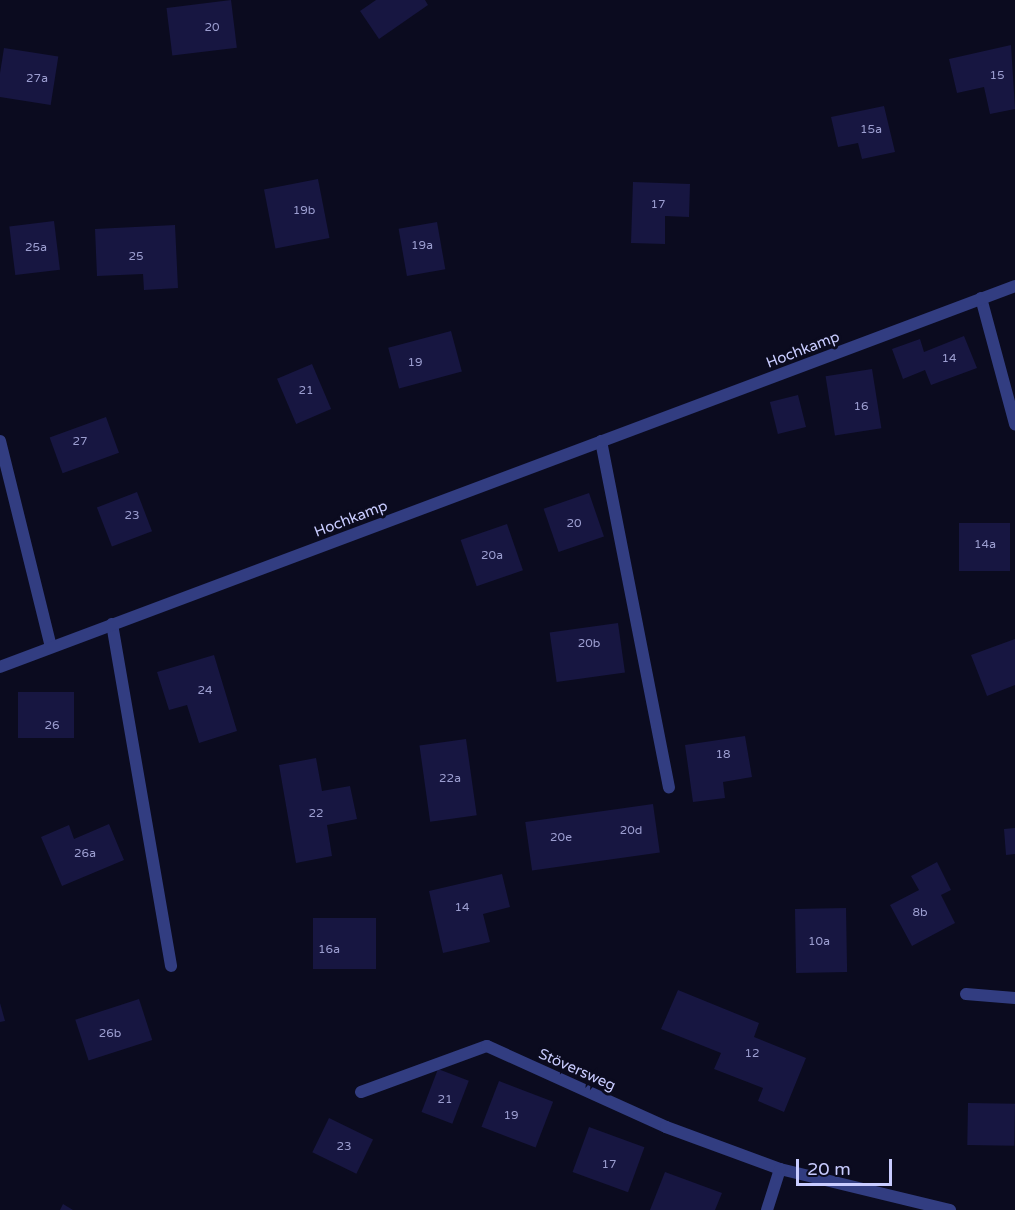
<!DOCTYPE html>
<html>
<head>
<meta charset="utf-8">
<style>
	body { margin:0 }
	#map { position:relative; width:1015px; height:1210px; overflow:hidden; background:#0b0b1f; font-family:"Varela Round",sans-serif }
	div>[style] { position:absolute }
	[style*='--x'] { left:calc(var(--x)*1px); top:calc(var(--y)*1px); width:calc(var(--w)*1px); rotate:calc(var(--a)*1deg) }
	.building>* { inset:0; background:#171641; transform-origin:0 0 }
	.street>* { height:12px; margin:-6px; padding:0 6px; transform-origin:6px; border-radius:6px; background:#323d81 }
	span { translate:-50% -50%; white-space:nowrap; text-align:center; line-height:1.15; -webkit-text-stroke:6px #0b0b1f; paint-order:stroke }
	.number-label { font-size:12px; color:#9c9ed0 }
	.number-label span { -webkit-text-stroke-width:0 }
	.street-label { font-size:15px; color:#c9ccff }
	.scale { position:absolute; left:796px; top:1159px; width:96px; height:27px; box-sizing:border-box; border:3px solid #c9ccff; border-top:0; padding-left:8px; font-size:18px; line-height:21px; white-space:nowrap; color:#c9ccff; -webkit-text-stroke:4px #0b0b1f; paint-order:stroke }
</style>
</head>
<body>
<div id="map">
	<div class="building">
		<i style="left:231px;top:0;width:48px;height:65px;rotate:83deg"></i>
		<i style="clip-path:polygon(376px 0,425px 0,428px 5px,379px 39px,360px 11px)"></i>
		<i style="clip-path:polygon(1011px 45px,1015px 109px,990px 114px,984px 87px,957px 93px,949px 59px)"></i>
		<i style="left:4px;top:48px;width:55px;height:49px;rotate:9deg"></i>
		<i style="clip-path:polygon(884px 106px,895px 152px,862px 159px,858px 143px,838px 147px,831px 117px)"></i>
		<i style="left:318px;top:179px;width:60px;height:55px;rotate:79deg"></i>
		<i style="clip-path:polygon(633px 182px,690px 184px,689px 217px,665px 216px,665px 244px,631px 243px)"></i>
		<i style="left:54px;top:221px;width:49px;height:45px;rotate:83deg"></i>
		<i style="left:437px;top:222px;width:48px;height:39px;rotate:80deg"></i>
		<i style="clip-path:polygon(175px 225px,178px 288px,144px 290px,143px 274px,97px 276px,95px 229px)"></i>
		<i style="left:451px;top:331px;width:42px;height:65px;rotate:75deg"></i>
		<i style="clip-path:polygon(964px 336px,977px 368px,931px 385px,925px 370px,903px 379px,892px 349px,920px 339px,924px 352px)"></i>
		<i style="left:312px;top:364px;width:49px;height:38px;rotate:67deg"></i>
		<i style="left:872px;top:369px;width:60px;height:47px;rotate:81deg"></i>
		<i style="left:798px;top:395px;width:33px;height:29px;rotate:76deg"></i>
		<i style="left:106px;top:417px;width:38px;height:60px;rotate:70deg"></i>
		<i style="left:137px;top:492px;width:42px;height:43px;rotate:69deg"></i>
		<i style="left:589px;top:493px;width:46px;height:48px;rotate:71deg"></i>
		<i style="left:959px;top:523px;width:51px;height:48px"></i>
		<i style="left:507px;top:524px;width:49px;height:49px;rotate:71deg"></i>
		<i style="left:618px;top:623px;width:50px;height:69px;rotate:82deg"></i>
		<i style="clip-path:polygon(1015px 639px,1015px 685px,987px 696px,971px 655px)"></i>
		<i style="clip-path:polygon(214px 655px,237px 731px,199px 743px,187px 705px,169px 710px,157px 672px)"></i>
		<i style="left:18px;top:692px;width:56px;height:46px"></i>
		<i style="clip-path:polygon(745px 736px,752px 777px,723px 782px,725px 798px,693px 802px,685px 745px)"></i>
		<i style="left:466px;top:739px;width:77px;height:47px;rotate:82deg"></i>
		<i style="clip-path:polygon(316px 758px,322px 791px,350px 786px,357px 819px,327px 825px,332px 856px,296px 863px,279px 765px)"></i>
		<i style="left:653px;top:804px;width:49px;height:129px;rotate:82deg"></i>
		<i style="clip-path:polygon(109px 824px,124px 860px,62px 886px,41px 837px,69px 825px,74px 839px)"></i>
		<i style="clip-path:polygon(1015px 828px,1015px 854px,1006px 855px,1004px 829px)"></i>
		<i style="clip-path:polygon(937px 862px,951px 890px,941px 895px,955px 923px,912px 946px,890px 905px,919px 890px,911px 876px)"></i>
		<i style="clip-path:polygon(502px 874px,510px 907px,483px 914px,490px 942px,443px 953px,429px 891px)"></i>
		<i style="left:846px;top:908px;width:64px;height:51px;rotate:89deg"></i>
		<i style="left:313px;top:918px;width:63px;height:51px"></i>
		<i style="clip-path:polygon(678px 990px,759px 1023px,754px 1037px,806px 1058px,784px 1112px,758px 1101px,763px 1088px,714px 1069px,721px 1053px,661px 1029px)"></i>
		<i style="left:139px;top:999px;width:43px;height:67px;rotate:72deg"></i>
		<i style="clip-path:polygon(0 1003px,5px 1021px,0 1022px)"></i>
		<i style="left:438px;top:1069px;width:33px;height:46px;rotate:21deg"></i>
		<i style="left:499px;top:1081px;width:58px;height:49px;rotate:21deg"></i>
		<i style="left:968px;top:1103px;width:47px;height:42px;rotate:1deg"></i>
		<i style="left:329px;top:1118px;width:49px;height:38px;rotate:26deg"></i>
		<i style="left:589px;top:1127px;width:59px;height:48px;rotate:20deg"></i>
		<i style="clip-path:polygon(665px 1172px,722px 1193px,715px 1210px,650px 1210px)"></i>
		<i style="clip-path:polygon(63px 1204px,73px 1210px,60px 1210px)"></i>
	</div>
	<div class="street">
		<i style="--x:981;--y:298;--w:131;--a:74.9"></i>
		<i style="--x:0;--y:441;--w:212;--a:76.1"></i>
		<i style="--x:601;--y:441;--w:353;--a:78.9"></i>
		<i style="--x:112;--y:624;--w:347;--a:80.2"></i>
		<i style="--x:0;--y:667;--w:1084;--a:-20.57"></i>
		<i style="--x:966;--y:994;--w:49;--a:4.7"></i>
		<i style="--x:361;--y:1092;--w:134;--a:-20.1"></i>
		<i style="--x:487;--y:1046;--w:196;--a:24.3"></i>
		<i style="--x:666;--y:1127;--w:121;--a:20.2"></i>
		<i style="--x:780;--y:1169;--w:175;--a:13.6"></i>
		<i style="--x:767;--y:1210;--w:43;--a:-72.4"></i>
	</div>
	<div class="number-label">
		<span style="left:212px;top:28px">20</span>
		<span style="left:997px;top:76px">15</span>
		<span style="left:37px;top:79px">27a</span>
		<span style="left:871px;top:130px">15a</span>
		<span style="left:658px;top:205px">17</span>
		<span style="left:304px;top:211px">19b</span>
		<span style="left:422px;top:246px">19a</span>
		<span style="left:36px;top:248px">25a</span>
		<span style="left:136px;top:257px">25</span>
		<span style="left:949px;top:359px">14</span>
		<span style="left:415px;top:363px">19</span>
		<span style="left:306px;top:391px">21</span>
		<span style="left:861px;top:407px">16</span>
		<span style="left:80px;top:442px">27</span>
		<span style="left:132px;top:516px">23</span>
		<span style="left:574px;top:524px">20</span>
		<span style="left:985px;top:545px">14a</span>
		<span style="left:492px;top:556px">20a</span>
		<span style="left:589px;top:644px">20b</span>
		<span style="left:205px;top:691px">24</span>
		<span style="left:52px;top:726px">26</span>
		<span style="left:723px;top:755px">18</span>
		<span style="left:450px;top:779px">22a</span>
		<span style="left:316px;top:814px">22</span>
		<span style="left:631px;top:831px">20d</span>
		<span style="left:561px;top:838px">20e</span>
		<span style="left:85px;top:854px">26a</span>
		<span style="left:462px;top:908px">14</span>
		<span style="left:920px;top:913px">8b</span>
		<span style="left:819px;top:942px">10a</span>
		<span style="left:329px;top:950px">16a</span>
		<span style="left:110px;top:1034px">26b</span>
		<span style="left:752px;top:1054px">12</span>
		<span style="left:445px;top:1100px">21</span>
		<span style="left:511px;top:1116px">19</span>
		<span style="left:344px;top:1147px">23</span>
		<span style="left:609px;top:1165px">17</span>
	</div>
	<div class="street-label">
		<span style="left:803px;top:350px;rotate:-21deg">Hochkamp</span>
		<span style="left:351px;top:519px;rotate:-21deg">Hochkamp</span>
		<span style="left:577px;top:1070px;rotate:24deg">Stöversweg</span>
	</div>
	<div class="scale">20 m</div>
</div>
</body>
</html>
